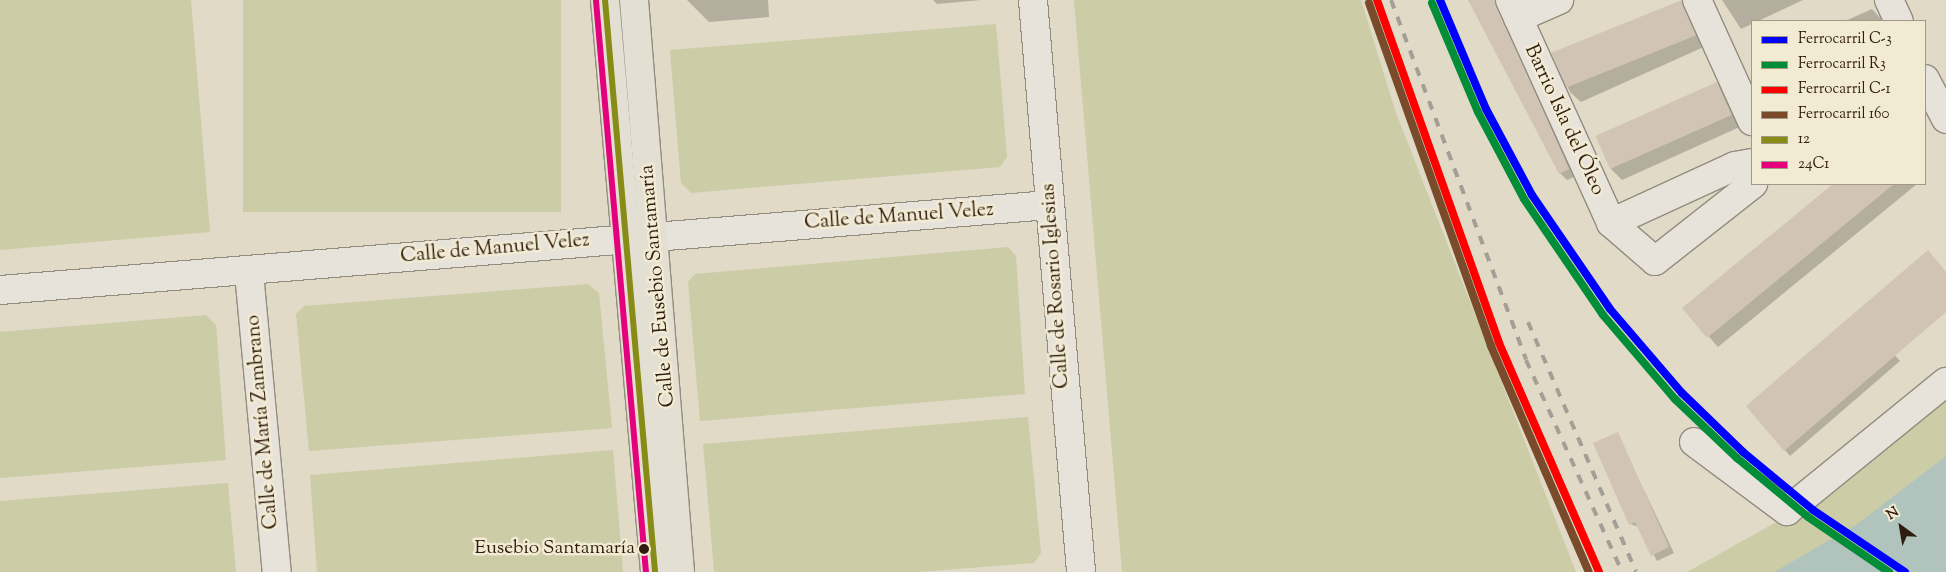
<!DOCTYPE html>
<html>
<head>
<meta charset="utf-8">
<style>
	body { margin:0 }
	#map { position:relative; width:1946px; height:572px; overflow:hidden; background:#e0dac6; font-family:"Sorts Mill Goudy",serif }
	div>[style] { position:absolute }
	[style*='--x'] { left:calc(var(--x)*1px); top:calc(var(--y)*1px); width:calc(var(--w)*1px); rotate:calc(var(--a)*1deg) }
	.green>* { inset:0; background:#cccca7; transform-origin:0 0 }
	.water>* { inset:0; background:#b0c4bd }
	.shadow>* { inset:0; background:#0003 }
	.building>* { inset:0; background:#d1c4b5; transform-origin:0 0 }
	.roads { filter:drop-shadow(1px 0 #928c7f) drop-shadow(-1px 0 #928c7f) drop-shadow(0 1px #928c7f) drop-shadow(0 -1px #928c7f) }
	.minor>* { height:28px; margin:-14px; padding:0 14px; transform-origin:14px; border-radius:14px; background:#e7e3da }
	.major>* { height:28px; margin:-14px; padding:0 14px; transform-origin:14px; border-radius:14px; background:#e3dfd3 }
	.rail>* { height:4px; margin-top:-2px; transform-origin:0; background:repeating-linear-gradient(90deg,#a49f96 0 9px,transparent 0 18px) }
	.bus-1>* { height:6px; margin:-3px; padding:0 3px; transform-origin:3px; border-radius:3px; background:#888c16 }
	.bus-2>* { height:6px; margin:-3px; padding:0 3px; transform-origin:3px; border-radius:3px; background:#e5007d }
	.rail-1>* { height:8px; margin:-4px; padding:0 4px; transform-origin:4px; border-radius:4px; background:#00f }
	.rail-2>* { height:8px; margin:-4px; padding:0 4px; transform-origin:4px; border-radius:4px; background:#028d38 }
	.rail-3>* { height:8px; margin:-4px; padding:0 4px; transform-origin:4px; border-radius:4px; background:#f00 }
	.rail-4>* { height:8px; margin:-4px; padding:0 4px; transform-origin:4px; border-radius:4px; background:#7a4b2a }
	.dots>* { width:14px; height:14px; translate:-50% -50%; box-sizing:border-box; border:2px solid #f2ebd3; border-radius:50% }
	span { translate:-50% -50%; white-space:nowrap; text-align:center; line-height:1.15; -webkit-text-stroke:5px #f2ebd3; paint-order:stroke }
	.bus-label { font-size:19px; color:#2f1c0e }
	.right { translate:-100% -50%; text-align:right }
	.street-label { font-size:20px; color:#2f1c0e }
	.legend { position:absolute; left:1751px; top:20px; width:175px; height:165px; box-sizing:border-box; background:#f2ebd3; border:1px solid #a49884; margin:0; padding:6px 9px; list-style:none; font-size:15px; color:#2f1c0e }
	.legend li { display:flex; align-items:center; gap:10px; height:25px }
	.legend b { width:25px; border:1px solid #a49884 }
	.north { position:absolute; left:1876px; top:502px; width:50px; height:50px; -webkit-text-stroke:4px #f2ebd3; paint-order:stroke; rotate:328deg; font-size:14px; font-weight:700; line-height:20px; text-align:center; color:#2f1c0e }
	.north::after { content:''; display:block; margin:auto; width:18px; height:22px; background:#2f1c0e; clip-path:polygon(50% 0,100% 100%,50% 72%,0 100%) }
</style>
</head>
<body>
<div id="map">
	<div class="green">
		<i style="clip-path:polygon(0 0,191px 0,210px 232px,0 250px)"></i>
		<i style="left:243px;top:0;width:318px;height:212px"></i>
		<i style="clip-path:polygon(1074px 0,1361px 0,1396px 113px,1576px 572px,1122px 572px)"></i>
		<i style="clip-path:polygon(996px 24px,1007px 157px,1000px 167px,691px 193px,681px 183px,670px 50px)"></i>
		<i style="clip-path:polygon(1008px 247px,1016px 256px,1025px 394px,700px 421px,688px 282px,695px 274px)"></i>
		<i style="clip-path:polygon(588px 284px,599px 293px,612px 428px,309px 451px,296px 314px,304px 306px)"></i>
		<i style="clip-path:polygon(206px 315px,216px 325px,226px 460px,0 478px,0 332px)"></i>
		<i style="clip-path:polygon(1946px 395px,1946px 572px,1687px 572px,1823px 496px)"></i>
		<i style="clip-path:polygon(1028px 417px,1041px 553px,1034px 563px,919px 572px,714px 572px,703px 444px)"></i>
		<i style="clip-path:polygon(613px 450px,623px 572px,317px 572px,310px 475px)"></i>
		<i style="clip-path:polygon(228px 483px,236px 572px,0 572px,0 501px)"></i>
	</div>
	<div class="water">
		<i style="clip-path:polygon(1946px 456px,1946px 572px,1774px 572px,1856px 525px)"></i>
	</div>
	<div class="shadow">
		<i style="clip-path:polygon(687px 0,768px 0,769px 17px,709px 22px)"></i>
		<i style="clip-path:polygon(933px 0,981px 0,937px 4px)"></i>
		<i style="clip-path:polygon(1470px 0,1498px 0,1576px 176px,1567px 180px,1560px 173px)"></i>
		<i style="clip-path:polygon(1722px 0,1803px 0,1741px 29px)"></i>
		<i style="clip-path:polygon(1681px 1px,1692px 11px,1706px 46px,1581px 102px,1570px 92px,1555px 58px)"></i>
		<i style="clip-path:polygon(1872px 9px,1883px 21px,1845px 21px)"></i>
		<i style="clip-path:polygon(1717px 84px,1728px 94px,1742px 126px,1622px 180px,1611px 169px,1597px 138px)"></i>
		<i style="clip-path:polygon(1836px 184px,1917px 184px,1718px 347px,1684px 308px)"></i>
		<i style="clip-path:polygon(1946px 272px,1946px 278px,1883px 342px,1900px 361px,1790px 456px,1748px 406px)"></i>
		<i style="clip-path:polygon(1617px 434px,1674px 553px,1657px 561px,1639px 527px,1630px 524px)"></i>
	</div>
	<div class="building">
		<i style="clip-path:polygon(1468px 0,1495px 0,1569px 169px,1559px 174px)"></i>
		<i style="left:1682px;top:0;width:38px;height:141px;rotate:68deg"></i>
		<i style="left:1717px;top:82px;width:36px;height:133px;rotate:66deg"></i>
		<i style="clip-path:polygon(1833px 184px,1894px 184px,1707px 338px,1682px 308px)"></i>
		<i style="clip-path:polygon(1928px 250px,1946px 272px,1946px 312px,1784px 451px,1746px 406px)"></i>
		<i style="clip-path:polygon(1618px 432px,1669px 547px,1651px 556px,1635px 522px,1629px 525px,1593px 443px)"></i>
	</div>
	<div class="roads">
		<div class="minor">
			<i style="--x:1033;--y:0;--w:574;--a:85.2"></i>
			<i style="--x:1510;--y:0;--w:245;--a:65.6"></i>
			<i style="--x:1611;--y:223;--w:58;--a:40.8"></i>
			<i style="--x:1655;--y:261;--w:125;--a:-38.2"></i>
			<i style="--x:1697;--y:0;--w:133;--a:65.6"></i>
			<i style="--x:1889;--y:0;--w:23;--a:65"></i>
			<i style="--x:1518;--y:18;--w:45;--a:-23.7"></i>
			<i style="--x:1925;--y:79;--w:45;--a:62.3"></i>
			<i style="--x:1611;--y:223;--w:136;--a:-24.7"></i>
			<i style="--x:1735;--y:166;--w:17;--a:-10"></i>
			<i style="--x:249;--y:273;--w:300;--a:84.7"></i>
			<i style="--x:0;--y:290;--w:1053;--a:-4.63"></i>
			<i style="--x:1694;--y:442;--w:116;--a:36.6"></i>
			<i style="--x:1787;--y:511;--w:205;--a:-39.1"></i>
		</div>
		<div class="major">
			<i style="--x:605;--y:0;--w:574;--a:85"></i>
			<i style="--x:634;--y:0;--w:574;--a:85.4"></i>
		</div>
	</div>
	<div class="rail">
		<i style="--x:1391;--y:0;--w:384;--a:69.4"></i>
		<i style="--x:1526;--y:360;--w:233;--a:65.6"></i>
		<i style="--x:1528;--y:322;--w:272;--a:66.6"></i>
	</div>
	<div class="bus-1">
		<i style="--x:605;--y:0;--w:574;--a:85"></i>
	</div>
	<div class="bus-2">
		<i style="--x:596;--y:1;--w:573;--a:85"></i>
	</div>
	<div class="rail-1">
		<i style="--x:1440;--y:0;--w:118;--a:67.1"></i>
		<i style="--x:1486;--y:109;--w:98;--a:61.9"></i>
		<i style="--x:1532;--y:195;--w:138;--a:55.6"></i>
		<i style="--x:1610;--y:309;--w:111;--a:49.4"></i>
		<i style="--x:1682;--y:393;--w:85;--a:44"></i>
		<i style="--x:1743;--y:452;--w:91;--a:39.6"></i>
		<i style="--x:1813;--y:510;--w:111;--a:34"></i>
	</div>
	<div class="rail-2">
		<i style="--x:1432;--y:3;--w:118;--a:67.1"></i>
		<i style="--x:1478;--y:112;--w:98;--a:62.1"></i>
		<i style="--x:1524;--y:199;--w:140;--a:55.7"></i>
		<i style="--x:1603;--y:315;--w:111;--a:49.4"></i>
		<i style="--x:1675;--y:399;--w:86;--a:43.6"></i>
		<i style="--x:1737;--y:458;--w:92;--a:39.7"></i>
		<i style="--x:1808;--y:517;--w:98;--a:34.2"></i>
	</div>
	<div class="rail-3">
		<i style="--x:1377;--y:0;--w:364;--a:70.4"></i>
		<i style="--x:1499;--y:343;--w:250;--a:66.4"></i>
	</div>
	<div class="rail-4">
		<i style="--x:1369;--y:3;--w:364;--a:70.4"></i>
		<i style="--x:1491;--y:346;--w:246;--a:66.6"></i>
	</div>
	<div class="dots">
		<i style="left:644px;top:549px;background:#2f1c0e"></i>
	</div>
	<div class="bus-label">
		<span class="right" style="left:635px;top:549px">Eusebio Santamaría</span>
	</div>
	<div class="street-label">
		<span style="left:1564px;top:120px;rotate:65deg">Barrio Isla del Óleo</span>
		<span style="left:899px;top:217px;rotate:-4deg">Calle de Manuel Velez</span>
		<span style="left:495px;top:249px;rotate:-5deg">Calle de Manuel Velez</span>
		<span style="left:658px;top:286px;rotate:-95deg">Calle de Eusebio Santamaría</span>
		<span style="left:1056px;top:286px;rotate:-94deg">Calle de Rosario Iglesias</span>
		<span style="left:263px;top:422px;rotate:-95deg">Calle de María Zambrano</span>
	</div>
	<ul class="legend">
	<li><b style="height:6px;background:#00f"></b>Ferrocarril C-3</li>
	<li><b style="height:6px;background:#028d38"></b>Ferrocarril R3</li>
	<li><b style="height:6px;background:#f00"></b>Ferrocarril C-1</li>
	<li><b style="height:6px;background:#7a4b2a"></b>Ferrocarril 160</li>
	<li><b style="height:6px;background:#888c16"></b>12</li>
	<li><b style="height:6px;background:#e5007d"></b>24C1</li>
	</ul>
	<div class="north">N</div>
</div>
</body>
</html>
